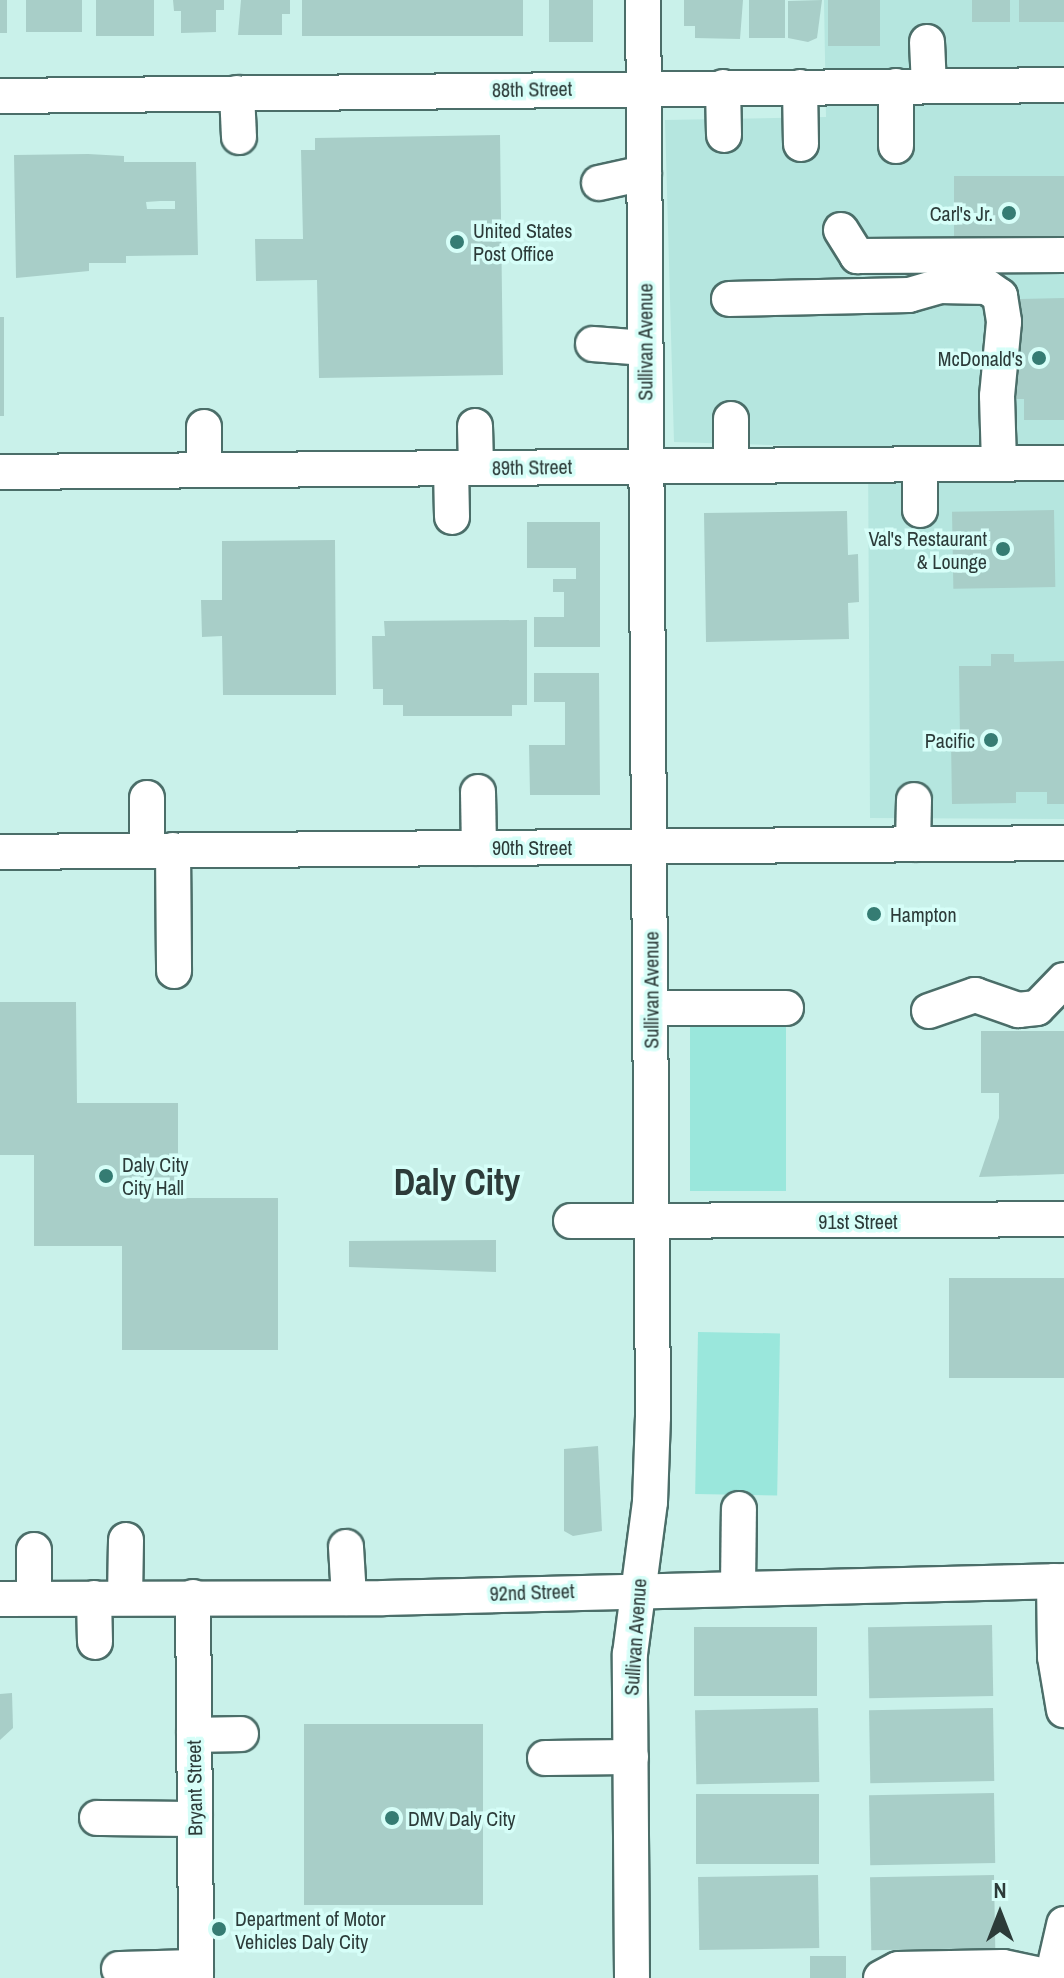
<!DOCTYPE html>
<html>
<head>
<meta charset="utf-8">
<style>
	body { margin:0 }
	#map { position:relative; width:1064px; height:1978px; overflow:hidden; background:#c9f1ea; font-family:"Archivo Narrow",sans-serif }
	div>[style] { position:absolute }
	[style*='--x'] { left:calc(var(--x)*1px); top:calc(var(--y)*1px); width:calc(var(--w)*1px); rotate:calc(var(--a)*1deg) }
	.built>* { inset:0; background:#b5e6df }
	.green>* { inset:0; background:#9ae7dc; transform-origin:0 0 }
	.building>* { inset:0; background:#a8cec8; transform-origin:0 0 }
	.roads { filter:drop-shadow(2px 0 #4b6e69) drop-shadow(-2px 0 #4b6e69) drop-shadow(0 2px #4b6e69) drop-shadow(0 -2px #4b6e69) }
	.minor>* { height:34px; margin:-17px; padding:0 17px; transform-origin:17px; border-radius:17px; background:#fff }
	.dots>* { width:22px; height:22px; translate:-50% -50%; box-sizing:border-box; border:4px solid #d6fef8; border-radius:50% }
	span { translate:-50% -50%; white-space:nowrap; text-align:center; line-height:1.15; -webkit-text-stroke:7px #d6fef8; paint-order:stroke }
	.street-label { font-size:20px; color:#2c3b39 }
	.poi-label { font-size:20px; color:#2c3b39 }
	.right { translate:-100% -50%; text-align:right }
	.left { translate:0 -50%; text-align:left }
	.town-label { font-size:36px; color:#2c3b39; font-weight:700 }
	.north { position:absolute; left:960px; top:1874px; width:80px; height:80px; -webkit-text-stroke:6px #d6fef8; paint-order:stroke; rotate:0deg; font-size:22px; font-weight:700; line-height:32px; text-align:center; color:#2c3b39 }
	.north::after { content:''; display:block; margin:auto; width:28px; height:36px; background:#2c3b39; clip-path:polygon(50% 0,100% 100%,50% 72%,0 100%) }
</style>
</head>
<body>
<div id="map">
	<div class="built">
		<i style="clip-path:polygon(824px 0,1064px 0,1064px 819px,870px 818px,868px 448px,674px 442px,665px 120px,826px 117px)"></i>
	</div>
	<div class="green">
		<i style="left:690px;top:1026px;width:96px;height:165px"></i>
		<i style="left:698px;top:1332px;width:82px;height:162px;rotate:1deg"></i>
	</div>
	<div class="building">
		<i style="left:0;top:0;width:7px;height:33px"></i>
		<i style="left:26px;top:0;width:56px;height:32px"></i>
		<i style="left:96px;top:0;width:58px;height:36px"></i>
		<i style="clip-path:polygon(173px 0,224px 0,224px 10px,216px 10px,216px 32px,181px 33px,181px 11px,174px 11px)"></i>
		<i style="clip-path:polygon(241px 0,290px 0,290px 14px,282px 14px,282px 35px,238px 35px)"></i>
		<i style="left:302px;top:0;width:221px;height:36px"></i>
		<i style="left:549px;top:0;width:44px;height:42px"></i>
		<i style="clip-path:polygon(684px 0,743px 0,740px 39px,695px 38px,695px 26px,684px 26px)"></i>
		<i style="left:749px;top:0;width:36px;height:38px"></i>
		<i style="clip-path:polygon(822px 0,817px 38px,808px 42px,788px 38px,788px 1px)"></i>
		<i style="left:828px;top:0;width:52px;height:46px"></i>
		<i style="left:972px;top:0;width:38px;height:22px"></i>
		<i style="left:1019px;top:0;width:45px;height:22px"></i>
		<i style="clip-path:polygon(500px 135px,503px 375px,319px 378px,317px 280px,256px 281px,255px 239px,303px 239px,301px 150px,315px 150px,315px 138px)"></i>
		<i style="clip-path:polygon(evenodd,88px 154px,124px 156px,124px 162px,196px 162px,198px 255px,126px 256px,126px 263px,89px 263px,89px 271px,16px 278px,14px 155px,88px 154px,160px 201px,175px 201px,175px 209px,147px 209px,146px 202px,160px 201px)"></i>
		<i style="left:1064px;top:176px;width:67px;height:110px;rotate:90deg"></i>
		<i style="clip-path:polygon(1064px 298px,1064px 420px,1024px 420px,1024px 399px,1014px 399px,1014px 318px,1020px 318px,1020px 299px)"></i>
		<i style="left:0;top:317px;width:4px;height:99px"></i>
		<i style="left:1054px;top:510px;width:77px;height:102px;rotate:89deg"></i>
		<i style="clip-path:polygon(847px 511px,848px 555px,858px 554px,859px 602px,848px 603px,849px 639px,706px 642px,704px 513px)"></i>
		<i style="clip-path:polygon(527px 522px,600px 522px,600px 647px,534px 647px,534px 617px,564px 617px,564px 592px,553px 592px,553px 579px,576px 579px,576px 568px,527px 568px)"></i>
		<i style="clip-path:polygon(335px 540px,336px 695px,223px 695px,222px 636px,202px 637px,201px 600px,222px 600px,222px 541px)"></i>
		<i style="clip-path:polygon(527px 620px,527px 705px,512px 705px,512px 716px,403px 716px,403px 705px,383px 705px,383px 689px,373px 689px,372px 636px,385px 636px,384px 621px)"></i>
		<i style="clip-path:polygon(991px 654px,1014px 654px,1014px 662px,1064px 661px,1064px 804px,1047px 804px,1047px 792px,1016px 792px,1016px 803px,952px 804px,951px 741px,960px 740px,959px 666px,991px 666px)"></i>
		<i style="clip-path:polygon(534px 673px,599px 673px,600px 795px,530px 795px,529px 745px,565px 745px,565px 702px,534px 702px)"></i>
		<i style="clip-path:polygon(0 1002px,76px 1002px,77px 1103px,178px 1103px,178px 1198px,278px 1198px,278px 1350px,122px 1350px,122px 1246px,34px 1246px,34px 1155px,0 1155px)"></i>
		<i style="clip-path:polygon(981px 1031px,1064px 1031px,1064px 1174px,979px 1177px,999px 1118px,999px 1093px,981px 1093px)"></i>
		<i style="clip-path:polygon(496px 1240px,496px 1272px,349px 1267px,349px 1241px)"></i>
		<i style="left:1064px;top:1278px;width:100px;height:115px;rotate:90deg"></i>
		<i style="clip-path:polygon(598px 1446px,602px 1531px,573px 1536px,564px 1531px,564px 1449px)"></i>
		<i style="left:992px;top:1625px;width:71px;height:124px;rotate:89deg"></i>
		<i style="left:817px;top:1627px;width:69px;height:123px;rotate:90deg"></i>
		<i style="clip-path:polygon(12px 1693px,13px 1728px,0 1740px,0 1694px)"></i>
		<i style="left:818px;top:1708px;width:74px;height:123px;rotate:89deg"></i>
		<i style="left:993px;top:1708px;width:73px;height:124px;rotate:89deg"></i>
		<i style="left:483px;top:1724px;width:181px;height:179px;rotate:90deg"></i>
		<i style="left:994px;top:1793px;width:70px;height:125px;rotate:89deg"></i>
		<i style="left:819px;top:1794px;width:70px;height:123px;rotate:90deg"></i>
		<i style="left:818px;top:1875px;width:73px;height:120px;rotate:89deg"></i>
		<i style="left:994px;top:1875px;width:73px;height:124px;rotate:89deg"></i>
		<i style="left:846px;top:1956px;width:22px;height:36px;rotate:90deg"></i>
	</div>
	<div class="roads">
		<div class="minor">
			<i style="--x:927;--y:42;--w:44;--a:87.4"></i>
			<i style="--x:896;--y:86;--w:60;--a:90"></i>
			<i style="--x:723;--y:87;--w:48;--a:88.8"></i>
			<i style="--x:800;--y:87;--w:57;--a:89"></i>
			<i style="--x:237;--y:93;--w:44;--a:87.4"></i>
			<i style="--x:0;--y:96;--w:1064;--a:-0.59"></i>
			<i style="--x:599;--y:183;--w:46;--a:-12.5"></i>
			<i style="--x:841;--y:230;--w:31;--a:58"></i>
			<i style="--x:857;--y:256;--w:207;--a:-0.3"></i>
			<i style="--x:729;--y:299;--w:180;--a:-1.3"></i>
			<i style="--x:909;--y:295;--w:32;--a:-16"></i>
			<i style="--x:940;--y:286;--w:47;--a:1.2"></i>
			<i style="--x:987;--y:287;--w:16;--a:35"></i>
			<i style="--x:1000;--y:296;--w:26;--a:81"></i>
			<i style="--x:1004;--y:322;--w:74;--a:95.4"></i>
			<i style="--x:997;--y:396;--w:68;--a:88.3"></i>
			<i style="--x:593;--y:344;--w:52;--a:4.4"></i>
			<i style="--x:475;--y:426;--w:42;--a:88.6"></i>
			<i style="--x:204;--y:427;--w:43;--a:90"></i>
			<i style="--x:920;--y:464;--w:46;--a:90"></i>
			<i style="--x:731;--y:466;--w:47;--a:-90"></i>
			<i style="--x:451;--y:468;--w:49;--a:88.8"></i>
			<i style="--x:0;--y:472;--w:1064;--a:-0.48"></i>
			<i style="--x:478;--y:792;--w:56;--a:89"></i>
			<i style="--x:147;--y:798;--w:52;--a:90"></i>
			<i style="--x:913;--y:844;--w:44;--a:-88.7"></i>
			<i style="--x:173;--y:850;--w:121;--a:89.5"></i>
			<i style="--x:0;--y:852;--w:1064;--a:-0.48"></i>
			<i style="--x:650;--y:1008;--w:136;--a:0"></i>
			<i style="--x:929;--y:1011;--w:49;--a:-19.2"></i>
			<i style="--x:975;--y:995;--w:46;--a:19.2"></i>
			<i style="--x:1018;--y:1010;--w:19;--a:-6"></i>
			<i style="--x:1037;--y:1008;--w:39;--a:-46"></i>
			<i style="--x:571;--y:1221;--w:493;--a:-0.2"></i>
			<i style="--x:346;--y:1547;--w:51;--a:86.6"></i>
			<i style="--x:34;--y:1550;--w:48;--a:90"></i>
			<i style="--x:1054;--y:1581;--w:76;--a:89.2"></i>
			<i style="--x:1055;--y:1657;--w:54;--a:80.4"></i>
			<i style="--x:738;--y:1586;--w:77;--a:-89.3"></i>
			<i style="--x:193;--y:1597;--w:381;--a:89.5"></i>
			<i style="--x:94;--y:1598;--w:44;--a:88.7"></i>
			<i style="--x:125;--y:1598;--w:58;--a:-89"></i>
			<i style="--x:0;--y:1599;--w:383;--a:-0.1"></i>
			<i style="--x:383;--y:1598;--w:681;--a:-1.43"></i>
			<i style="--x:194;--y:1735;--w:47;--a:-1.2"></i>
			<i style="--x:545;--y:1758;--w:86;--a:-0.7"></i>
			<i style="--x:97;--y:1818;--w:98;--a:0.6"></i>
			<i style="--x:1056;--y:1960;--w:37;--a:-77"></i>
			<i style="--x:119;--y:1969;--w:77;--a:-1.5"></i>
			<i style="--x:632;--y:1978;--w:324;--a:-90.4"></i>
			<i style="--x:630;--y:1654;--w:153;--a:-82.5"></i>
			<i style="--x:650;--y:1502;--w:85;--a:-88"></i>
			<i style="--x:653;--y:1417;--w:1417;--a:-90.4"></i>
			<i style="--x:881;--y:1978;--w:19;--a:-28"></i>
			<i style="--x:898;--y:1969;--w:105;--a:-1.1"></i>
			<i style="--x:1003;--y:1967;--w:49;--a:11.8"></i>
		</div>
	</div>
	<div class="dots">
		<i style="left:1009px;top:213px;background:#357c73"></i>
		<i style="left:457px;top:242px;background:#357c73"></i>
		<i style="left:1039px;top:358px;background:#357c73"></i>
		<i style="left:1003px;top:549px;background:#357c73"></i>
		<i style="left:991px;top:740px;background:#357c73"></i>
		<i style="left:874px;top:914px;background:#357c73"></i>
		<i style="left:106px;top:1176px;background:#357c73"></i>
		<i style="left:392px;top:1818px;background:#357c73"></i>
		<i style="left:219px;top:1929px;background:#357c73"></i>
	</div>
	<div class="street-label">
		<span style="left:532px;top:89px;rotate:-1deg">88th Street</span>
		<span style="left:645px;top:342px;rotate:-90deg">Sullivan Avenue</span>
		<span style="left:532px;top:467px;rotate:-1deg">89th Street</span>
		<span style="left:532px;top:847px">90th Street</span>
		<span style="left:651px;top:990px;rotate:-90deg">Sullivan Avenue</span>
		<span style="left:858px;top:1221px">91st Street</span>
		<span style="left:532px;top:1592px;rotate:-2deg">92nd Street</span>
		<span style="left:635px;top:1637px;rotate:-86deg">Sullivan Avenue</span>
		<span style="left:194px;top:1788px;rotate:-91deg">Bryant Street</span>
	</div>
	<div class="poi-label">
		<span class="right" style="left:993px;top:213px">Carl's Jr.</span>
		<span class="left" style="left:473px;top:242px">United States<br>Post Office</span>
		<span class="right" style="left:1023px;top:358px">McDonald's</span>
		<span class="right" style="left:987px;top:550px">Val's Restaurant<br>&amp; Lounge</span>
		<span class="right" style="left:975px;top:740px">Pacific</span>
		<span class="left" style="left:890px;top:914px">Hampton</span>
		<span class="left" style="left:122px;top:1176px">Daly City<br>City Hall</span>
		<span class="left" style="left:408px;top:1818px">DMV Daly City</span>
		<span class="left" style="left:235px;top:1930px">Department of Motor<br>Vehicles Daly City</span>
	</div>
	<div class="town-label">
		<span style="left:457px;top:1183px">Daly City</span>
	</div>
	<div class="north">N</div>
</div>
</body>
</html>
